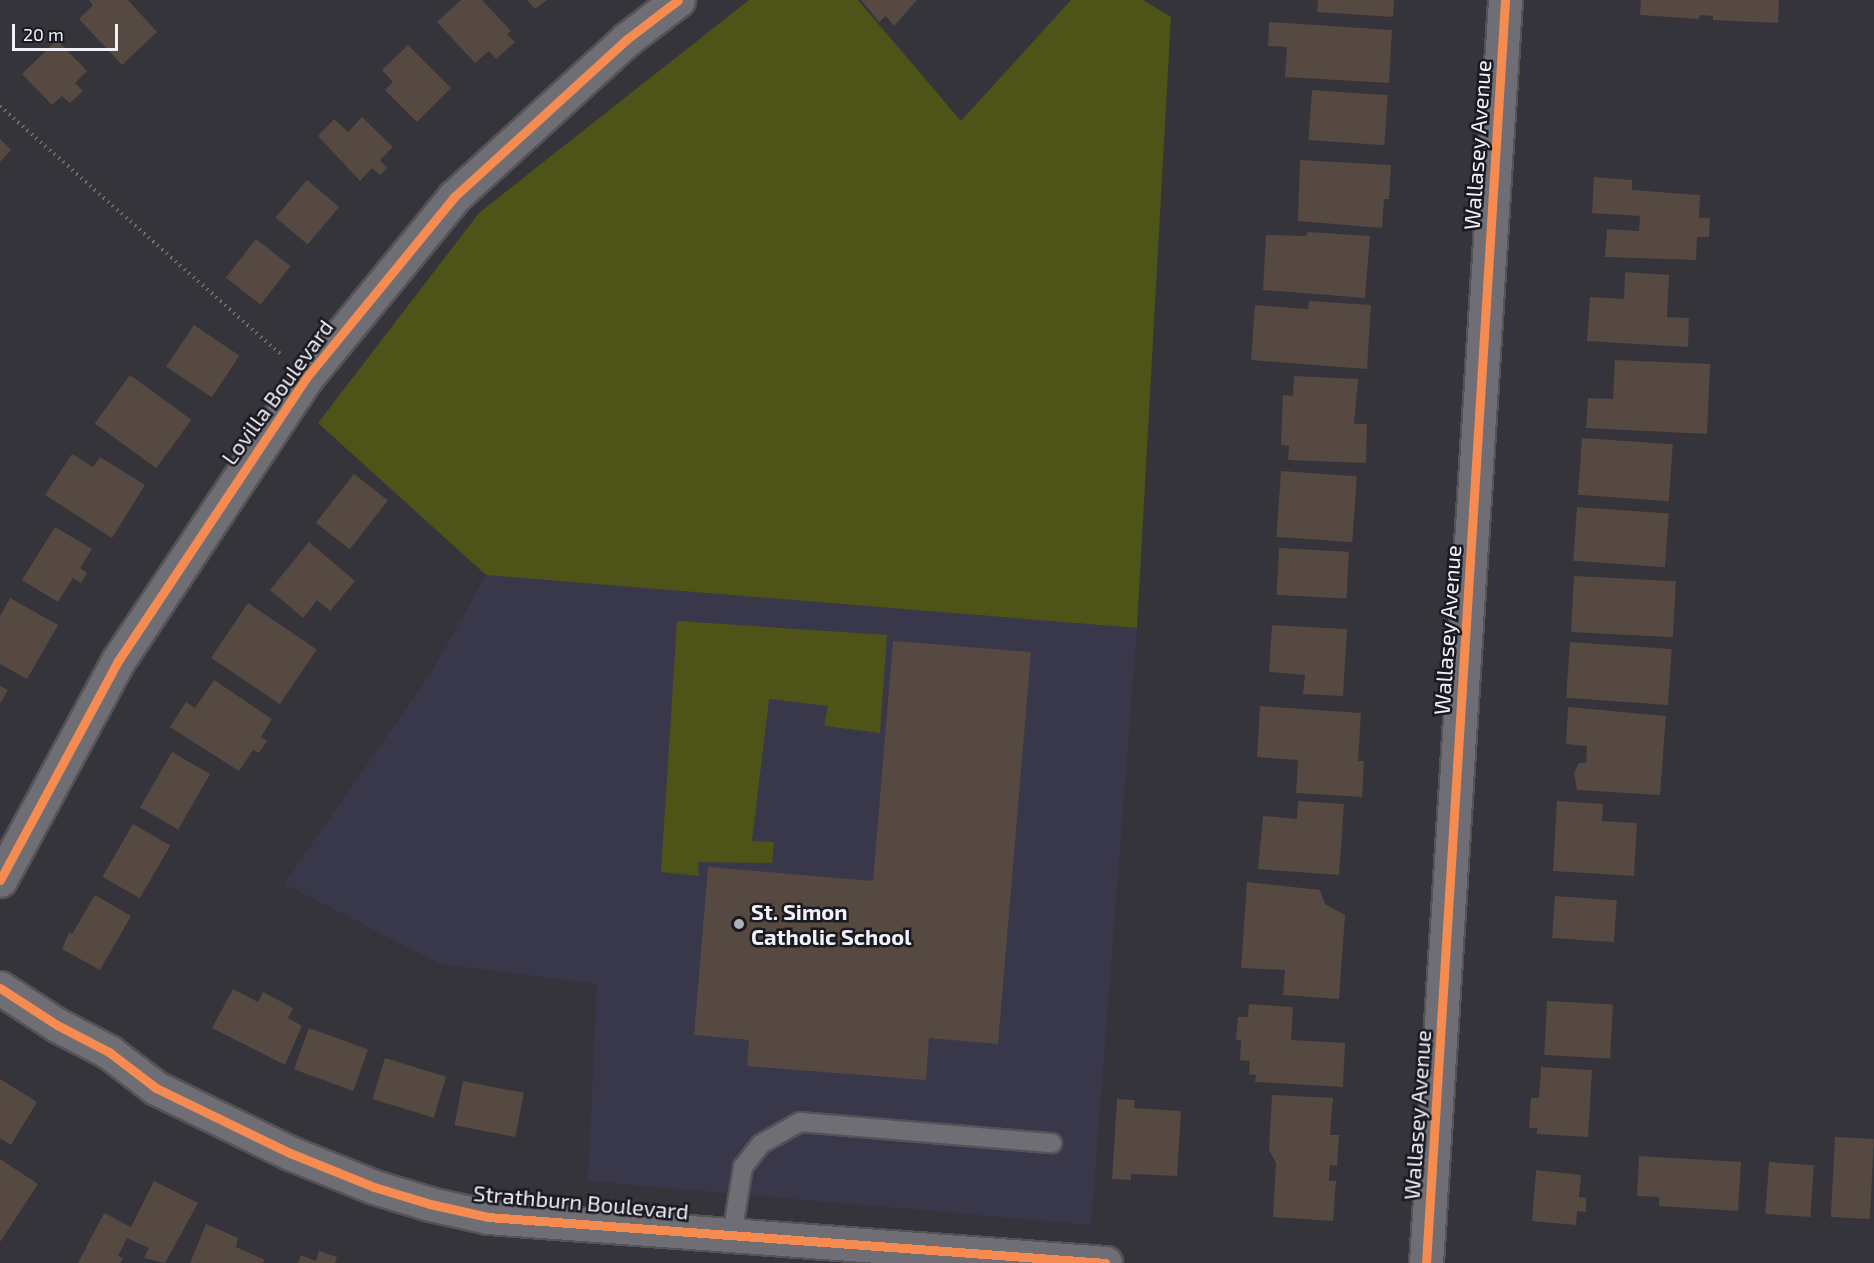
<!DOCTYPE html>
<html>
<head>
<meta charset="utf-8">
<style>
	body { margin:0 }
	#map { position:relative; width:1874px; height:1263px; overflow:hidden; background:#34343a; font-family:"Exo 2",sans-serif }
	div>[style] { position:absolute }
	[style*='--x'] { left:calc(var(--x)*1px); top:calc(var(--y)*1px); width:calc(var(--w)*1px); rotate:calc(var(--a)*1deg) }
	.built>* { inset:0; background:#39374a }
	.green>* { inset:0; background:#4e5418 }
	.building>* { inset:0; background:#554942; transform-origin:0 0 }
	.path>* { height:4px; margin-top:-2px; transform-origin:0; background:repeating-linear-gradient(90deg,#707074 0 1.5px,transparent 0 6px) }
	.roads { filter:drop-shadow(2px 0 #535359) drop-shadow(-2px 0 #535359) drop-shadow(0 2px #535359) drop-shadow(0 -2px #535359) }
	.service>* { height:18px; margin:-9px; padding:0 9px; transform-origin:9px; border-radius:9px; background:#6f6e74 }
	.minor>* { height:33px; margin:-16.5px; padding:0 16.5px; transform-origin:16.5px; border-radius:16.5px; background:#6f6e74 }
	.cycleway>* { height:9px; margin:-4.5px; padding:0 4.5px; transform-origin:4.5px; border-radius:4.5px; background:#f68b52 }
	.dots>* { width:16px; height:16px; translate:-50% -50%; box-sizing:border-box; border:3px solid #19191f; border-radius:50% }
	span { translate:-50% -50%; white-space:nowrap; text-align:center; line-height:1.15; -webkit-text-stroke:5px #19191f; paint-order:stroke }
	.street-label { font-size:22px; color:#f1f1fa }
	.poi-label { font-size:22px; color:#f1f1fa; font-weight:700 }
	.left { translate:0 -50%; text-align:left }
	.scale { position:absolute; left:12px; top:24px; width:106px; height:27px; box-sizing:border-box; border:3px solid #f1f1fa; border-top:0; padding-left:8px; font-size:18px; line-height:21px; white-space:nowrap; color:#f1f1fa; -webkit-text-stroke:4px #19191f; paint-order:stroke }
</style>
</head>
<body>
<div id="map">
	<div class="built">
		<i style="clip-path:polygon(486px 575px,1137px 628px,1091px 1225px,588px 1181px,597px 984px,441px 964px,284px 884px,431px 673px)"></i>
	</div>
	<div class="green">
		<i style="clip-path:polygon(749px 0,858px 0,961px 121px,1071px 0,1143px 0,1171px 17px,1137px 628px,486px 575px,318px 423px,479px 213px)"></i>
		<i style="clip-path:polygon(677px 621px,887px 635px,880px 733px,824px 726px,828px 706px,769px 699px,752px 841px,774px 842px,772px 863px,698px 862px,699px 876px,661px 872px)"></i>
	</div>
	<div class="building">
		<i style="clip-path:polygon(89px 0,128px 0,157px 32px,122px 65px,79px 19px,93px 5px)"></i>
		<i style="clip-path:polygon(461px 0,482px 0,511px 31px,507px 34px,515px 42px,496px 59px,489px 51px,475px 63px,437px 22px)"></i>
		<i style="clip-path:polygon(527px 0,547px 0,535px 9px)"></i>
		<i style="clip-path:polygon(861px 0,917px 0,894px 26px,886px 16px,879px 22px)"></i>
		<i style="clip-path:polygon(1318px 0,1394px 0,1393px 17px,1317px 12px)"></i>
		<i style="clip-path:polygon(1641px 0,1779px 0,1778px 23px,1713px 20px,1713px 16px,1700px 15px,1699px 19px,1640px 15px)"></i>
		<i style="clip-path:polygon(1269px 22px,1392px 30px,1389px 83px,1285px 77px,1287px 47px,1268px 46px)"></i>
		<i style="clip-path:polygon(57px 40px,87px 71px,75px 83px,83px 91px,70px 103px,62px 96px,52px 105px,22px 74px)"></i>
		<i style="clip-path:polygon(408px 45px,451px 88px,417px 122px,385px 90px,393px 82px,382px 70px)"></i>
		<i style="left:1312px;top:90px;width:76px;height:50px;rotate:4deg"></i>
		<i style="clip-path:polygon(362px 117px,393px 147px,380px 160px,387px 168px,380px 175px,372px 168px,360px 181px,318px 136px,334px 119px,348px 132px)"></i>
		<i style="clip-path:polygon(0 139px,11px 150px,0 162px)"></i>
		<i style="clip-path:polygon(1300px 160px,1391px 165px,1389px 199px,1384px 199px,1382px 228px,1298px 221px)"></i>
		<i style="clip-path:polygon(1594px 177px,1632px 180px,1632px 190px,1700px 195px,1699px 218px,1710px 218px,1709px 237px,1697px 237px,1696px 260px,1605px 257px,1607px 229px,1639px 231px,1640px 216px,1592px 213px)"></i>
		<i style="left:307px;top:180px;width:42px;height:49px;rotate:40deg"></i>
		<i style="clip-path:polygon(1308px 232px,1370px 236px,1365px 298px,1263px 290px,1266px 235px,1306px 236px)"></i>
		<i style="left:256px;top:239px;width:44px;height:49px;rotate:38deg"></i>
		<i style="clip-path:polygon(1625px 272px,1669px 275px,1667px 317px,1689px 318px,1688px 347px,1587px 341px,1590px 297px,1624px 299px)"></i>
		<i style="clip-path:polygon(1309px 301px,1371px 305px,1367px 369px,1251px 360px,1255px 305px,1308px 309px)"></i>
		<i style="left:194px;top:325px;width:55px;height:50px;rotate:34deg"></i>
		<i style="clip-path:polygon(1615px 360px,1710px 364px,1707px 434px,1586px 428px,1588px 398px,1613px 399px)"></i>
		<i style="left:130px;top:375px;width:76px;height:60px;rotate:36deg"></i>
		<i style="clip-path:polygon(1294px 376px,1358px 379px,1354px 424px,1367px 424px,1366px 463px,1288px 460px,1289px 446px,1281px 445px,1283px 395px,1293px 396px)"></i>
		<i style="left:1582px;top:438px;width:91px;height:57px;rotate:4deg"></i>
		<i style="clip-path:polygon(72px 454px,93px 467px,100px 457px,145px 485px,112px 538px,45px 495px)"></i>
		<i style="left:1281px;top:471px;width:76px;height:66px;rotate:4deg"></i>
		<i style="left:354px;top:474px;width:43px;height:62px;rotate:38deg"></i>
		<i style="left:1577px;top:507px;width:92px;height:54px;rotate:4deg"></i>
		<i style="clip-path:polygon(55px 527px,92px 549px,80px 568px,87px 573px,81px 583px,73px 578px,58px 602px,22px 580px)"></i>
		<i style="clip-path:polygon(309px 542px,355px 581px,330px 611px,317px 600px,303px 618px,270px 590px)"></i>
		<i style="left:1279px;top:548px;width:70px;height:47px;rotate:3deg"></i>
		<i style="left:1574px;top:576px;width:102px;height:56px;rotate:3deg"></i>
		<i style="clip-path:polygon(10px 598px,58px 625px,27px 679px,0 664px,0 616px)"></i>
		<i style="left:248px;top:603px;width:83px;height:66px;rotate:34deg"></i>
		<i style="clip-path:polygon(1272px 625px,1347px 629px,1343px 696px,1303px 694px,1305px 675px,1269px 672px)"></i>
		<i style="clip-path:polygon(893px 641px,1031px 652px,998px 1044px,929px 1038px,926px 1080px,747px 1066px,749px 1040px,694px 1035px,708px 867px,873px 881px)"></i>
		<i style="left:1570px;top:642px;width:102px;height:56px;rotate:4deg"></i>
		<i style="clip-path:polygon(214px 680px,272px 719px,261px 737px,267px 741px,259px 753px,253px 750px,239px 771px,170px 727px,186px 702px,195px 708px)"></i>
		<i style="clip-path:polygon(0 686px,8px 690px,0 704px)"></i>
		<i style="clip-path:polygon(1260px 706px,1361px 713px,1358px 761px,1364px 761px,1362px 797px,1296px 793px,1298px 760px,1257px 757px)"></i>
		<i style="clip-path:polygon(1568px 707px,1666px 716px,1660px 795px,1577px 790px,1574px 773px,1579px 763px,1586px 763px,1587px 746px,1566px 744px)"></i>
		<i style="left:172px;top:752px;width:44px;height:64px;rotate:30deg"></i>
		<i style="clip-path:polygon(1298px 801px,1344px 804px,1339px 875px,1258px 869px,1263px 816px,1297px 819px)"></i>
		<i style="clip-path:polygon(1557px 801px,1603px 804px,1602px 821px,1637px 823px,1634px 876px,1553px 871px)"></i>
		<i style="left:133px;top:824px;width:43px;height:61px;rotate:30deg"></i>
		<i style="clip-path:polygon(1247px 882px,1320px 890px,1325px 904px,1345px 915px,1339px 999px,1283px 995px,1285px 970px,1241px 968px)"></i>
		<i style="clip-path:polygon(95px 895px,131px 916px,100px 970px,62px 949px,69px 932px,72px 934px)"></i>
		<i style="left:1555px;top:896px;width:62px;height:42px;rotate:4deg"></i>
		<i style="clip-path:polygon(233px 989px,258px 1002px,263px 992px,293px 1008px,288px 1018px,302px 1026px,285px 1065px,212px 1028px)"></i>
		<i style="left:1547px;top:1001px;width:66px;height:54px;rotate:3deg"></i>
		<i style="clip-path:polygon(1249px 1004px,1293px 1007px,1291px 1040px,1345px 1043px,1343px 1087px,1255px 1082px,1256px 1075px,1249px 1074px,1250px 1061px,1240px 1060px,1241px 1040px,1236px 1040px,1238px 1017px,1248px 1017px)"></i>
		<i style="left:309px;top:1028px;width:63px;height:44px;rotate:20deg"></i>
		<i style="left:385px;top:1058px;width:64px;height:43px;rotate:17deg"></i>
		<i style="clip-path:polygon(1541px 1067px,1592px 1070px,1588px 1137px,1537px 1134px,1537px 1128px,1529px 1128px,1531px 1098px,1539px 1098px)"></i>
		<i style="clip-path:polygon(0 1079px,37px 1102px,11px 1145px,0 1138px)"></i>
		<i style="left:463px;top:1081px;width:62px;height:45px;rotate:11deg"></i>
		<i style="clip-path:polygon(1272px 1095px,1333px 1098px,1330px 1135px,1339px 1135px,1337px 1166px,1330px 1165px,1329px 1181px,1336px 1181px,1333px 1221px,1273px 1217px,1276px 1163px,1269px 1150px)"></i>
		<i style="clip-path:polygon(1117px 1099px,1134px 1100px,1134px 1108px,1181px 1111px,1177px 1176px,1131px 1174px,1131px 1180px,1112px 1179px)"></i>
		<i style="left:1835px;top:1137px;width:39px;height:80px;rotate:3deg"></i>
		<i style="clip-path:polygon(1639px 1156px,1741px 1162px,1738px 1211px,1659px 1206px,1659px 1197px,1637px 1196px)"></i>
		<i style="clip-path:polygon(0 1159px,38px 1184px,0 1242px)"></i>
		<i style="left:1769px;top:1162px;width:45px;height:52px;rotate:4deg"></i>
		<i style="clip-path:polygon(1536px 1170px,1581px 1175px,1579px 1197px,1586px 1198px,1586px 1212px,1577px 1211px,1576px 1225px,1532px 1221px)"></i>
		<i style="clip-path:polygon(154px 1181px,198px 1203px,165px 1263px,144px 1258px,149px 1248px,127px 1238px,118px 1256px,123px 1258px,121px 1263px,78px 1263px,104px 1213px,131px 1227px)"></i>
		<i style="clip-path:polygon(206px 1224px,238px 1238px,236px 1247px,265px 1260px,263px 1263px,190px 1263px)"></i>
		<i style="clip-path:polygon(319px 1251px,337px 1257px,335px 1263px,298px 1263px,301px 1255px,316px 1261px)"></i>
	</div>
	<div class="path">
		<i style="--x:0;--y:106;--w:374;--a:41.5"></i>
	</div>
	<div class="roads">
		<div class="service">
			<i style="--x:732;--y:1235;--w:69;--a:-80.8"></i>
			<i style="--x:743;--y:1167;--w:29;--a:-52"></i>
			<i style="--x:761;--y:1144;--w:45;--a:-29.4"></i>
			<i style="--x:800;--y:1122;--w:253;--a:4.8"></i>
		</div>
		<div class="minor">
			<i style="--x:0;--y:880;--w:249;--a:-61.7"></i>
			<i style="--x:118;--y:661;--w:340;--a:-56.4"></i>
			<i style="--x:306;--y:378;--w:234;--a:-50.7"></i>
			<i style="--x:454;--y:197;--w:234;--a:-42.4"></i>
			<i style="--x:627;--y:39;--w:64;--a:-37.4"></i>
			<i style="--x:0;--y:988;--w:68;--a:33"></i>
			<i style="--x:57;--y:1025;--w:59;--a:27.4"></i>
			<i style="--x:109;--y:1052;--w:59;--a:37.5"></i>
			<i style="--x:156;--y:1088;--w:149;--a:25.9"></i>
			<i style="--x:290;--y:1153;--w:91;--a:22"></i>
			<i style="--x:374;--y:1187;--w:59;--a:16.9"></i>
			<i style="--x:430;--y:1204;--w:59;--a:12.6"></i>
			<i style="--x:488;--y:1217;--w:619;--a:4.26"></i>
			<i style="--x:1426;--y:1263;--w:1265;--a:-86.42"></i>
		</div>
	</div>
	<div class="cycleway">
		<i style="--x:0;--y:880;--w:249;--a:-61.7"></i>
		<i style="--x:118;--y:661;--w:340;--a:-56.4"></i>
		<i style="--x:306;--y:378;--w:234;--a:-50.7"></i>
		<i style="--x:454;--y:197;--w:234;--a:-42.4"></i>
		<i style="--x:627;--y:39;--w:64;--a:-37.4"></i>
		<i style="--x:0;--y:988;--w:68;--a:33"></i>
		<i style="--x:57;--y:1025;--w:59;--a:27.4"></i>
		<i style="--x:109;--y:1052;--w:59;--a:37.5"></i>
		<i style="--x:156;--y:1088;--w:149;--a:25.9"></i>
		<i style="--x:290;--y:1153;--w:91;--a:22"></i>
		<i style="--x:374;--y:1187;--w:59;--a:16.9"></i>
		<i style="--x:430;--y:1204;--w:59;--a:12.6"></i>
		<i style="--x:488;--y:1217;--w:619;--a:4.26"></i>
		<i style="--x:1426;--y:1263;--w:1265;--a:-86.42"></i>
	</div>
	<div class="dots">
		<i style="left:739px;top:924px;background:#afafb7"></i>
	</div>
	<div class="street-label">
		<span style="left:1477px;top:145px;rotate:-86deg">Wallasey Avenue</span>
		<span style="left:277px;top:392px;rotate:-54deg">Lovilla Boulevard</span>
		<span style="left:1447px;top:630px;rotate:-86deg">Wallasey Avenue</span>
		<span style="left:1417px;top:1115px;rotate:-86deg">Wallasey Avenue</span>
		<span style="left:581px;top:1202px;rotate:5deg">Strathburn Boulevard</span>
	</div>
	<div class="poi-label">
		<span class="left" style="left:751px;top:924px">St. Simon<br>Catholic School</span>
	</div>
	<div class="scale">20 m</div>
</div>
</body>
</html>
